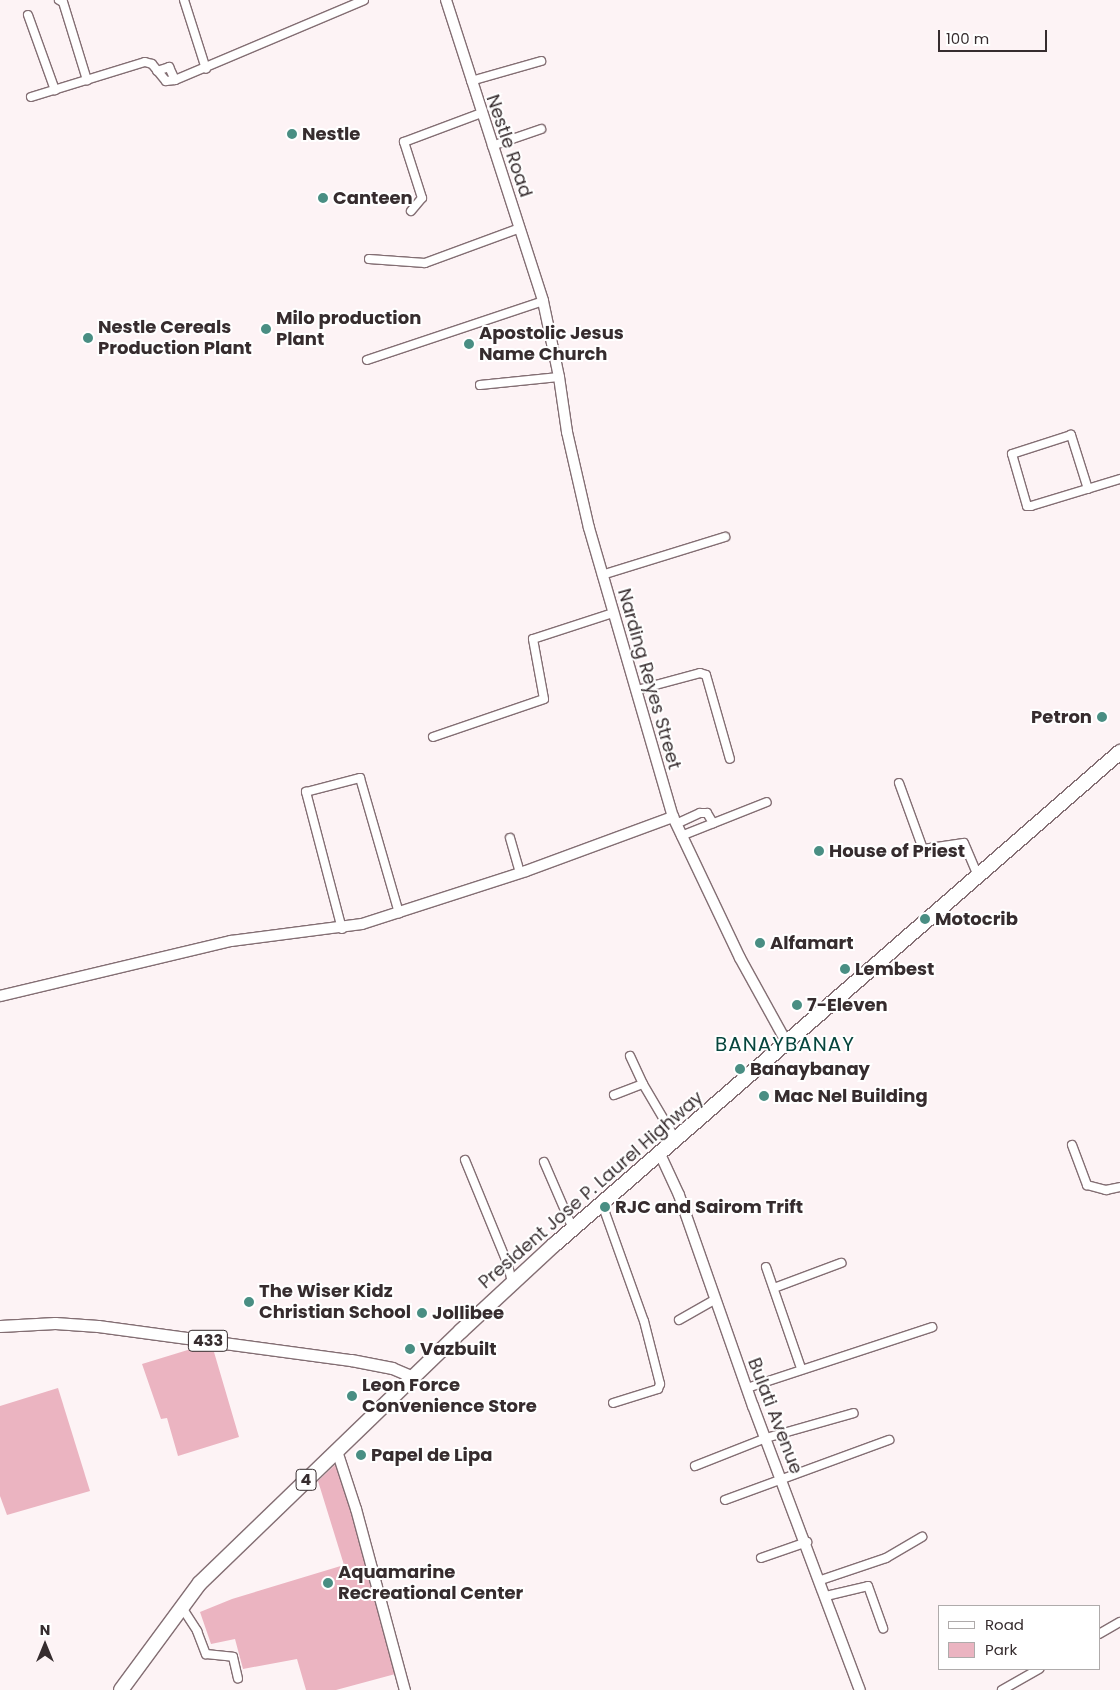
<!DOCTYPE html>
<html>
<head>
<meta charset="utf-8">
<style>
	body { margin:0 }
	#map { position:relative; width:1120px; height:1690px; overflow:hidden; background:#fdf3f5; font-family:Poppins,sans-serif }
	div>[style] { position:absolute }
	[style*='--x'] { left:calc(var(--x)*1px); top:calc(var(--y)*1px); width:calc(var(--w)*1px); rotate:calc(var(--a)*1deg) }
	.green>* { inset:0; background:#ebb4c1 }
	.roads { filter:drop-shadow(1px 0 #836e73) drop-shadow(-1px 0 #836e73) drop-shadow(0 1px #836e73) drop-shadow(0 -1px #836e73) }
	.street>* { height:8px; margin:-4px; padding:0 4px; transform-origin:4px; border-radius:4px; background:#fff }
	.secondary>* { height:10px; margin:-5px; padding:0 5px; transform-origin:5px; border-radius:5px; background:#fff }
	.primary>* { height:11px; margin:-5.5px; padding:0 5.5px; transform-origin:5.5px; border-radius:5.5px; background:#fff }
	.highway>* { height:14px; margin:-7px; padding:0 7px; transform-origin:7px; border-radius:7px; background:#fff }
	.dots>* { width:14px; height:14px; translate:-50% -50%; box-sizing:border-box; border:2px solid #fff; border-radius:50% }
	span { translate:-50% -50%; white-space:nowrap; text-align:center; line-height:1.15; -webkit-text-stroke:4px #fff; paint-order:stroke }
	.shield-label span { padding:1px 4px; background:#fff; border:1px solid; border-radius:4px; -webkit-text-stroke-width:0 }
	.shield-label { font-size:16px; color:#362c2e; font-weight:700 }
	.poi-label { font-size:18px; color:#362c2e; font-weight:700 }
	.left { translate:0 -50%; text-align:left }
	.right { translate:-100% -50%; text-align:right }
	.street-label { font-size:18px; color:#362c2e }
	.quarter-label { font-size:20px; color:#07463e; letter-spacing:1px }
	.legend { position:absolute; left:938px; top:1605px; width:162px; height:65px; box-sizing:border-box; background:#fff; border:1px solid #afabab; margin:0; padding:6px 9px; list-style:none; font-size:15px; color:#362c2e }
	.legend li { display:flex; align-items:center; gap:10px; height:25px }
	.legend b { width:25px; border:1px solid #afabab }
	.north { position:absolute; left:20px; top:1620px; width:50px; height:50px; -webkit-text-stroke:4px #fff; paint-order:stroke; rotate:0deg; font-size:14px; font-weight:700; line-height:20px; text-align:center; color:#362c2e }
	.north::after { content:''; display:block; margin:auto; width:18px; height:22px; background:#362c2e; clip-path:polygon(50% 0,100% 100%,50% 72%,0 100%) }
	.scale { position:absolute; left:938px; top:30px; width:109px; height:22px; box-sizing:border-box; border:2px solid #362c2e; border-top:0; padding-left:6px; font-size:15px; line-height:18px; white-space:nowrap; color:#362c2e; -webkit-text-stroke:4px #fff; paint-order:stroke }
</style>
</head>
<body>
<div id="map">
	<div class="green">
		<i style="clip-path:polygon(191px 1349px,214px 1352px,239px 1437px,178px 1456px,167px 1418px,161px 1419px,142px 1364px)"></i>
		<i style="clip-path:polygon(58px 1388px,90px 1491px,7px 1515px,0 1496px,0 1406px)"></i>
		<i style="clip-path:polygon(338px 1462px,399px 1673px,336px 1690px,306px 1690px,297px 1659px,243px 1669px,235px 1639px,211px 1644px,200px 1612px,232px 1599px,344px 1565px,318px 1481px)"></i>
	</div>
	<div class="roads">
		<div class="street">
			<i style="--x:59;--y:0;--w:4;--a:27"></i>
			<i style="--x:63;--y:2;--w:82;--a:72.9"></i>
			<i style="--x:184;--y:0;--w:72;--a:72.3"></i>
			<i style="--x:28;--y:15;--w:80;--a:70.2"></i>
			<i style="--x:157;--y:71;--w:13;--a:-18"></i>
			<i style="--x:169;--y:67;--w:14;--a:65"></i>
			<i style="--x:471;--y:81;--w:73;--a:-15.9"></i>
			<i style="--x:31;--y:97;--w:119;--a:-17.1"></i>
			<i style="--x:145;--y:62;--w:7;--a:16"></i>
			<i style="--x:152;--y:64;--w:22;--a:51"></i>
			<i style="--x:166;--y:81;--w:9;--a:-6"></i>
			<i style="--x:175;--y:80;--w:205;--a:-22.9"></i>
			<i style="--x:492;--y:146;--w:52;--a:-19.1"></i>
			<i style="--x:411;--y:211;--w:17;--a:-50"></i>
			<i style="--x:422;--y:198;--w:59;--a:-107.8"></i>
			<i style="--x:404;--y:142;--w:82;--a:-20.6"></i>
			<i style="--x:369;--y:259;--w:56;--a:4.1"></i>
			<i style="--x:425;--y:263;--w:101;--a:-20.2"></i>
			<i style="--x:367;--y:360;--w:186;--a:-18.5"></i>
			<i style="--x:480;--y:385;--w:79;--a:-5.8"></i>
			<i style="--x:1088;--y:489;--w:57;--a:-107.5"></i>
			<i style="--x:1071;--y:435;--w:62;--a:162.1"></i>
			<i style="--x:1012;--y:454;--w:54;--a:73.9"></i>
			<i style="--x:1027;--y:506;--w:4;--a:0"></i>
			<i style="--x:1031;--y:506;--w:93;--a:-16.9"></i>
			<i style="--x:602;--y:575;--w:129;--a:-17.2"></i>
			<i style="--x:637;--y:690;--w:65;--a:-15.1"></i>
			<i style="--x:700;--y:673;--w:6;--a:18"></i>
			<i style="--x:706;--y:675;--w:87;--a:74.1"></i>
			<i style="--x:433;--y:737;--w:117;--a:-18.9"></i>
			<i style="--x:544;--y:699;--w:61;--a:-100.4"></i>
			<i style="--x:533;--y:639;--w:84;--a:-18"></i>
			<i style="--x:899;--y:783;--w:70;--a:70"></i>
			<i style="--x:923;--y:849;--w:41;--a:-8.3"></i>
			<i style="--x:964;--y:843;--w:36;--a:67"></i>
			<i style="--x:676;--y:824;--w:26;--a:-25"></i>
			<i style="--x:700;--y:813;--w:7;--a:0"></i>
			<i style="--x:707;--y:813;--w:12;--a:59"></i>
			<i style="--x:681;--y:836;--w:92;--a:-21.6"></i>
			<i style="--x:510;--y:838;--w:36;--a:74"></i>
			<i style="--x:342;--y:929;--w:142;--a:-104.7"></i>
			<i style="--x:306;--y:792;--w:56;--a:-14.5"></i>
			<i style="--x:360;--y:778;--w:141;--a:73.9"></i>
			<i style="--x:630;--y:1056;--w:31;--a:65"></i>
			<i style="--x:614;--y:1095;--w:31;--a:-21"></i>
			<i style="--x:643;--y:1084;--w:65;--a:59.5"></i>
			<i style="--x:1072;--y:1145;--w:43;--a:69.4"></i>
			<i style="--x:1087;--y:1185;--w:20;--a:15"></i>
			<i style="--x:1106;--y:1190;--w:14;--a:-12"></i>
			<i style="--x:465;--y:1160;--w:113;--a:67.7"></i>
			<i style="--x:508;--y:1265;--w:18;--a:77"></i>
			<i style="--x:544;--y:1162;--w:73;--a:66.6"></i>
			<i style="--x:602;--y:1204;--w:124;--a:70.3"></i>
			<i style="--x:644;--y:1321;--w:65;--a:75.7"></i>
			<i style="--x:660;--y:1384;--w:5;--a:112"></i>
			<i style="--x:658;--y:1389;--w:47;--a:162.7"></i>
			<i style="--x:766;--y:1267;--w:107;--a:70.9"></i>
			<i style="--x:774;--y:1288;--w:72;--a:-20.5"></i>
			<i style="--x:679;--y:1320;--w:40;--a:-29.7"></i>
			<i style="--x:747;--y:1388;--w:195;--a:-18.2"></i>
			<i style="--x:695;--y:1466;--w:76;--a:-21.5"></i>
			<i style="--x:766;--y:1438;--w:91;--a:-15.9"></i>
			<i style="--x:725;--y:1500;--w:175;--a:-20.1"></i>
			<i style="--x:761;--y:1558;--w:49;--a:-19.2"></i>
			<i style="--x:821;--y:1580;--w:69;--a:-18.7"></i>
			<i style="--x:886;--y:1558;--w:42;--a:-30.3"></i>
			<i style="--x:826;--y:1596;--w:43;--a:-13.4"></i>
			<i style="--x:868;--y:1586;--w:45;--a:70.3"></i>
			<i style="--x:181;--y:1606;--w:30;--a:57"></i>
			<i style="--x:197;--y:1631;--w:25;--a:69"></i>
			<i style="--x:206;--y:1654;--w:27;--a:6"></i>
			<i style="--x:233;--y:1657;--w:22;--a:77"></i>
			<i style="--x:1099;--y:1634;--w:24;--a:-30"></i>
			<i style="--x:1002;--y:1690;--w:43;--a:-29.6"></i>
		</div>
		<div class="secondary">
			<i style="--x:446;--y:0;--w:316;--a:72.1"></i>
			<i style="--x:543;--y:301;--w:78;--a:78.1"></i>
			<i style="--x:559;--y:377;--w:56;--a:81.7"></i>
			<i style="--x:567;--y:432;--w:98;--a:77.1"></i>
			<i style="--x:589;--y:528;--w:301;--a:73.8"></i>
			<i style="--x:673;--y:817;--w:156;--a:64.6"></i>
			<i style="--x:740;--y:958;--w:97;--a:61.1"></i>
			<i style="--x:0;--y:996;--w:237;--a:-13.4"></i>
			<i style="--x:231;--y:941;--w:132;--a:-7.4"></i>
			<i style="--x:362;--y:924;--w:172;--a:-17.9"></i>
			<i style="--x:526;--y:871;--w:157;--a:-20.2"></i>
			<i style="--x:660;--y:1154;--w:45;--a:65.1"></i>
			<i style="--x:679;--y:1195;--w:224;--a:70.7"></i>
			<i style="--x:753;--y:1406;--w:303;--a:69.4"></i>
			<i style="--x:337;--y:1451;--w:61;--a:71.9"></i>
			<i style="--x:356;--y:1509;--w:188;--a:74.9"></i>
		</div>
		<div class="primary">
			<i style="--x:0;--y:1326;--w:55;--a:-3.1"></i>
			<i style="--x:55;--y:1323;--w:43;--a:4"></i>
			<i style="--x:98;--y:1326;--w:255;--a:7.7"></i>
			<i style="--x:351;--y:1360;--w:42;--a:11"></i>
			<i style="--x:392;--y:1368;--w:23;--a:23"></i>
		</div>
		<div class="highway">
			<i style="--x:121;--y:1690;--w:133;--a:-53.6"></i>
			<i style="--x:200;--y:1583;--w:363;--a:-44"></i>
			<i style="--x:461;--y:1331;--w:127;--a:-42.8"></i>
			<i style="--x:554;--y:1245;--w:751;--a:-41.06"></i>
		</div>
	</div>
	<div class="dots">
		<i style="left:292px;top:134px;background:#498e83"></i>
		<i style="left:323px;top:198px;background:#498e83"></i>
		<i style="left:266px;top:329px;background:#498e83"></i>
		<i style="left:88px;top:338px;background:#498e83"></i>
		<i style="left:469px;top:344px;background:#498e83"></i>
		<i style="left:1102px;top:717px;background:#498e83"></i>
		<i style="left:819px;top:851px;background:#498e83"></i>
		<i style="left:925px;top:919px;background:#498e83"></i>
		<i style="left:760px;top:943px;background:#498e83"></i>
		<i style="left:845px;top:969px;background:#498e83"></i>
		<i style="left:797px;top:1005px;background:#498e83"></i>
		<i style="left:740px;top:1069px;background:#498e83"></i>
		<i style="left:764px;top:1096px;background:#498e83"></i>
		<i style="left:605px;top:1207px;background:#498e83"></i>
		<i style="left:249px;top:1302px;background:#498e83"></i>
		<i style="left:422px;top:1313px;background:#498e83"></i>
		<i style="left:410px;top:1349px;background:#498e83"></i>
		<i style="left:352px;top:1396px;background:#498e83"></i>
		<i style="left:361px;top:1455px;background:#498e83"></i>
		<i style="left:328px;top:1583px;background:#498e83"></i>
	</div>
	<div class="shield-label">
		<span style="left:208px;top:1341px">433</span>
		<span style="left:306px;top:1480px">4</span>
	</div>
	<div class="poi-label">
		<span class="left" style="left:302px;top:134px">Nestle</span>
		<span class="left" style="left:333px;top:198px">Canteen</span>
		<span class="left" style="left:276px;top:329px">Milo production<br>Plant</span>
		<span class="left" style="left:98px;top:338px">Nestle Cereals<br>Production Plant</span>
		<span class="left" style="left:479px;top:344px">Apostolic Jesus<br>Name Church</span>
		<span class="right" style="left:1092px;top:717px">Petron</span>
		<span class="left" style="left:829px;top:851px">House of Priest</span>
		<span class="left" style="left:935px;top:919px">Motocrib</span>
		<span class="left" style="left:770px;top:943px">Alfamart</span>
		<span class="left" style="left:855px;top:969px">Lembest</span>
		<span class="left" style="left:807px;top:1005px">7-Eleven</span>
		<span class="left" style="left:750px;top:1069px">Banaybanay</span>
		<span class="left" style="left:774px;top:1096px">Mac Nel Building</span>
		<span class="left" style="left:615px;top:1207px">RJC and Sairom Trift</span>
		<span class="left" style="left:259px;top:1302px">The Wiser Kidz<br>Christian School</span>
		<span class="left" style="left:432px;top:1313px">Jollibee</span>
		<span class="left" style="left:420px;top:1349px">Vazbuilt</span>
		<span class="left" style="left:362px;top:1396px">Leon Force<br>Convenience Store</span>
		<span class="left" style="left:371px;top:1455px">Papel de Lipa</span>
		<span class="left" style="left:338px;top:1583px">Aquamarine<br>Recreational Center</span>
	</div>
	<div class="street-label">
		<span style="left:509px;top:146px;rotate:71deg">Nestle Road</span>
		<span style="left:649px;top:679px;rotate:74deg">Narding Reyes Street</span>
		<span style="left:591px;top:1190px;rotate:-41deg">President Jose P. Laurel Highway</span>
		<span style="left:775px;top:1416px;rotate:69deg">Bulati Avenue</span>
	</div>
	<div class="quarter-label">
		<span style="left:785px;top:1044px">BANAYBANAY</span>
	</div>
	<ul class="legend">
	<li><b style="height:6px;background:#fff"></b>Road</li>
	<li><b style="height:14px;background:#ebb4c1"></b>Park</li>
	</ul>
	<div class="north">N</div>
	<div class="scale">100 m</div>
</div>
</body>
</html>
